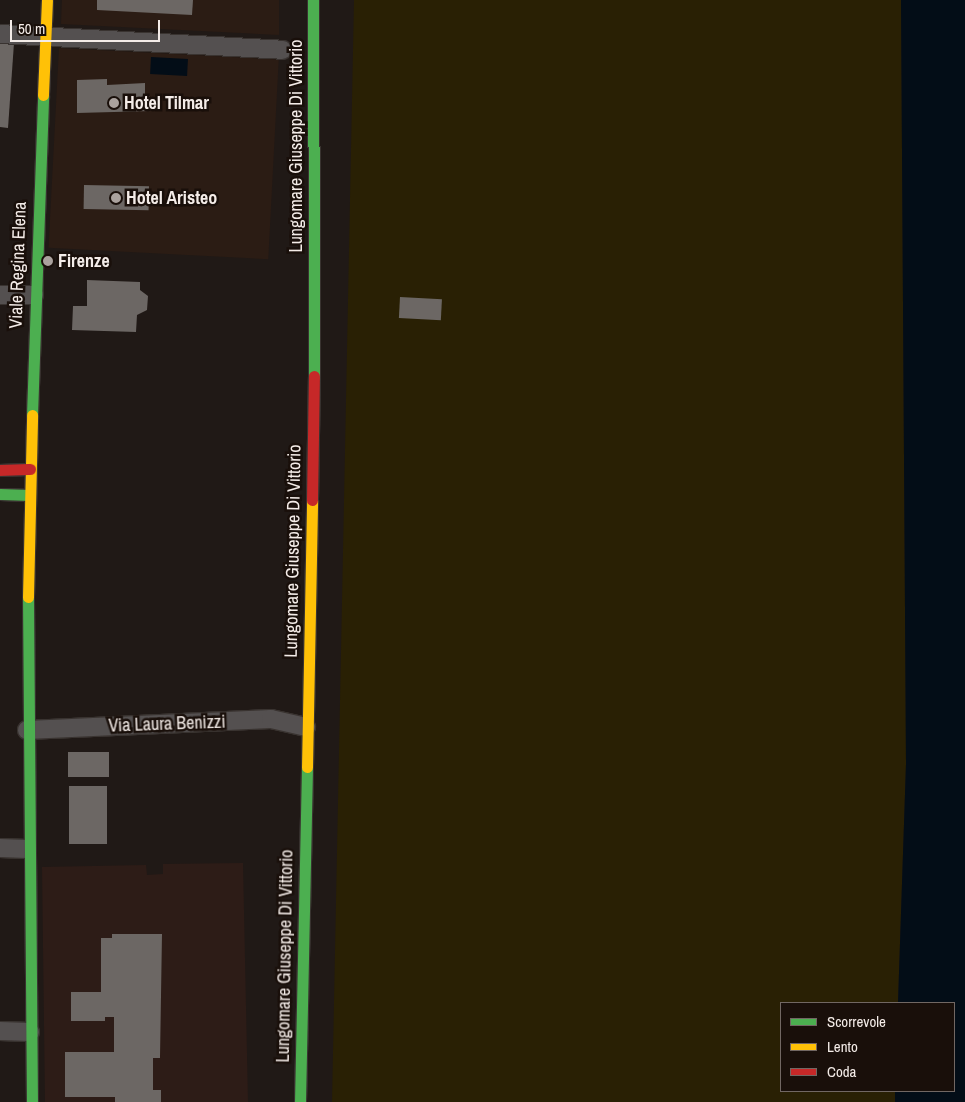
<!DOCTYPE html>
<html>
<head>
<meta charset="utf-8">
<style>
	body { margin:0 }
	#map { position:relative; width:965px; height:1102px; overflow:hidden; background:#201916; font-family:"Archivo Narrow",sans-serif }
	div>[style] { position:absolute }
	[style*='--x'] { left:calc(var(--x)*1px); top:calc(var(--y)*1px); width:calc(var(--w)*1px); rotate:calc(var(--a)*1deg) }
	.built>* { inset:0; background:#2b1c14; transform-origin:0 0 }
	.education>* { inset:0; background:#2d1c17 }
	.sand>* { inset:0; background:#292004 }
	.water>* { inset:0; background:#030d17; transform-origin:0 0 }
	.building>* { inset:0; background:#6c6764; transform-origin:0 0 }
	.roads { filter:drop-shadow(1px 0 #393330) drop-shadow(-1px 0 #393330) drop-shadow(0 1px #393330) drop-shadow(0 -1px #393330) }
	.street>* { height:18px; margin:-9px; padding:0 9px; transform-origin:9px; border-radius:9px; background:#545050 }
	.fast>* { height:11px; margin:-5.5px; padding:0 5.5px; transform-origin:5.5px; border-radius:5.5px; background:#4caf50 }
	.slow>* { height:11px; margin:-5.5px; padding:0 5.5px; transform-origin:5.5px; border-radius:5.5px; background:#ffc107 }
	.jam>* { height:11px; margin:-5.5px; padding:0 5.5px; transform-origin:5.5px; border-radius:5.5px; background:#c62828 }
	.dots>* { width:14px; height:14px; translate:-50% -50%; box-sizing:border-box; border:2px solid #190f0a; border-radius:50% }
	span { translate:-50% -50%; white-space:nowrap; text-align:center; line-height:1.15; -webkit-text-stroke:5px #190f0a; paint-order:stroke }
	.poi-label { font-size:18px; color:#f4ece8; font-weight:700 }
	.left { translate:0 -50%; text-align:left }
	.street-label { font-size:18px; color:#f4ece8 }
	.legend { position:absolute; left:780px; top:1002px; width:175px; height:90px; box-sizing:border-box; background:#190f0a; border:1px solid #716763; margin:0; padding:6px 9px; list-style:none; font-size:15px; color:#f4ece8 }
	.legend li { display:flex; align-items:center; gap:10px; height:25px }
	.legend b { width:25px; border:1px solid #716763 }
	.scale { position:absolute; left:10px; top:20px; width:150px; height:22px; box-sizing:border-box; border:2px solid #f4ece8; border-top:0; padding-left:6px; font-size:15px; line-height:18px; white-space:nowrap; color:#f4ece8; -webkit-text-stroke:4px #190f0a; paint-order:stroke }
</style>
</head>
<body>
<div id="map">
	<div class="built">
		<i style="clip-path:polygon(62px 0,279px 0,279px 35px,61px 24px)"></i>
		<i style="left:59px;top:48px;width:220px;height:200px;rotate:3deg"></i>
	</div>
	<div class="education">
		<i style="clip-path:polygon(243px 863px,248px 1102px,45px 1102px,42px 867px,146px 865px,147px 875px,163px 874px,163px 864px)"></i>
	</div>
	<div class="sand">
		<i style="clip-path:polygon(354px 0,901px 0,906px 764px,898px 1003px,781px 1003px,781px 1091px,895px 1091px,895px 1102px,332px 1102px)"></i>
	</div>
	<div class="water">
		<i style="clip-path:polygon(901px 0,965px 0,965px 1102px,895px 1102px,895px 1091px,954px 1091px,954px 1003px,898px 1003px,906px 764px)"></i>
		<i style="left:151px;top:57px;width:37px;height:17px;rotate:3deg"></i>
	</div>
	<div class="building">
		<i style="clip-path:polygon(97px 0,193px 0,192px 15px,97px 10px)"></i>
		<i style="clip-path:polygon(0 43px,14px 43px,8px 128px,0 127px)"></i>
		<i style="clip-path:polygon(107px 79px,107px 85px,145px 83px,145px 96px,150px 96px,151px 111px,77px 113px,77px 80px)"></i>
		<i style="left:84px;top:185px;width:65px;height:24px;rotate:1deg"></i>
		<i style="clip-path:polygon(87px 280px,140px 282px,140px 290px,148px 296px,147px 310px,137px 315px,136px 332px,72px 330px,73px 306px,87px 306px)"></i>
		<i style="left:400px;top:297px;width:42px;height:21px;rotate:3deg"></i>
		<i style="left:68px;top:752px;width:41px;height:25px"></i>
		<i style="left:107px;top:786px;width:58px;height:38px;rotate:90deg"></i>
		<i style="clip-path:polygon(112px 934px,162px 934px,160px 1058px,153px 1058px,153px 1090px,161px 1090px,161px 1102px,115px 1102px,115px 1097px,65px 1097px,65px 1052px,114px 1052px,114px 1017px,105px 1017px,105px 1021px,71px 1021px,71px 992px,101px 992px,101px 938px,112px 938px)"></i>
	</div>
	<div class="roads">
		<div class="street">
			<i style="--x:0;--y:34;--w:283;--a:3.2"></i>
			<i style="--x:0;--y:295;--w:34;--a:0"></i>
			<i style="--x:27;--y:730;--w:244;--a:-2.6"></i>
			<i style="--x:271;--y:719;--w:36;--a:13"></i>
			<i style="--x:0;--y:848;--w:27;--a:2"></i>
			<i style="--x:0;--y:1031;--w:30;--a:2"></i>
		</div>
		<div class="fast">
			<i style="--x:313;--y:0;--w:376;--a:89.8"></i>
			<i style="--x:32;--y:415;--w:320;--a:-88"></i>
			<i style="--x:0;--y:494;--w:30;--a:2"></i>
			<i style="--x:28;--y:597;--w:505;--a:89.55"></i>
			<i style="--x:300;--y:1102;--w:335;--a:-88.8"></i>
		</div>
		<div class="slow">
			<i style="--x:43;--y:95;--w:95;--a:-87.6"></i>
			<i style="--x:28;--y:597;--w:182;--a:-88.7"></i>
			<i style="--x:307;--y:767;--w:267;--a:-88.9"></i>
		</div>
		<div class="jam">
			<i style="--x:0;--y:470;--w:30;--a:-2"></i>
			<i style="--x:312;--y:500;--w:124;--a:-89.1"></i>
		</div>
	</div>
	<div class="dots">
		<i style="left:114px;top:103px;background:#aaa29e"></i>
		<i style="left:116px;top:198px;background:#aaa29e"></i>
		<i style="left:48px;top:261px;background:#aaa29e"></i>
	</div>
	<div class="poi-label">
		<span class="left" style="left:124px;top:103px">Hotel Tilmar</span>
		<span class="left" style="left:126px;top:198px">Hotel Aristeo</span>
		<span class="left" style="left:58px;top:261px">Firenze</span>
	</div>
	<div class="street-label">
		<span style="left:296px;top:146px;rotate:-90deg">Lungomare Giuseppe Di Vittorio</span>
		<span style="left:18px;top:265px;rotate:-88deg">Viale Regina Elena</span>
		<span style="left:293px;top:551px;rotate:-89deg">Lungomare Giuseppe Di Vittorio</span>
		<span style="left:167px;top:724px;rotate:-2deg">Via Laura Benizzi</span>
		<span style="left:285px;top:956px;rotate:-89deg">Lungomare Giuseppe Di Vittorio</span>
	</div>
	<ul class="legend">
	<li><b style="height:6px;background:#4caf50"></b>Scorrevole</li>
	<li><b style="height:6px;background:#ffc107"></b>Lento</li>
	<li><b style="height:6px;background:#c62828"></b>Coda</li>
	</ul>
	<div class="scale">50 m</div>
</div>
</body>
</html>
